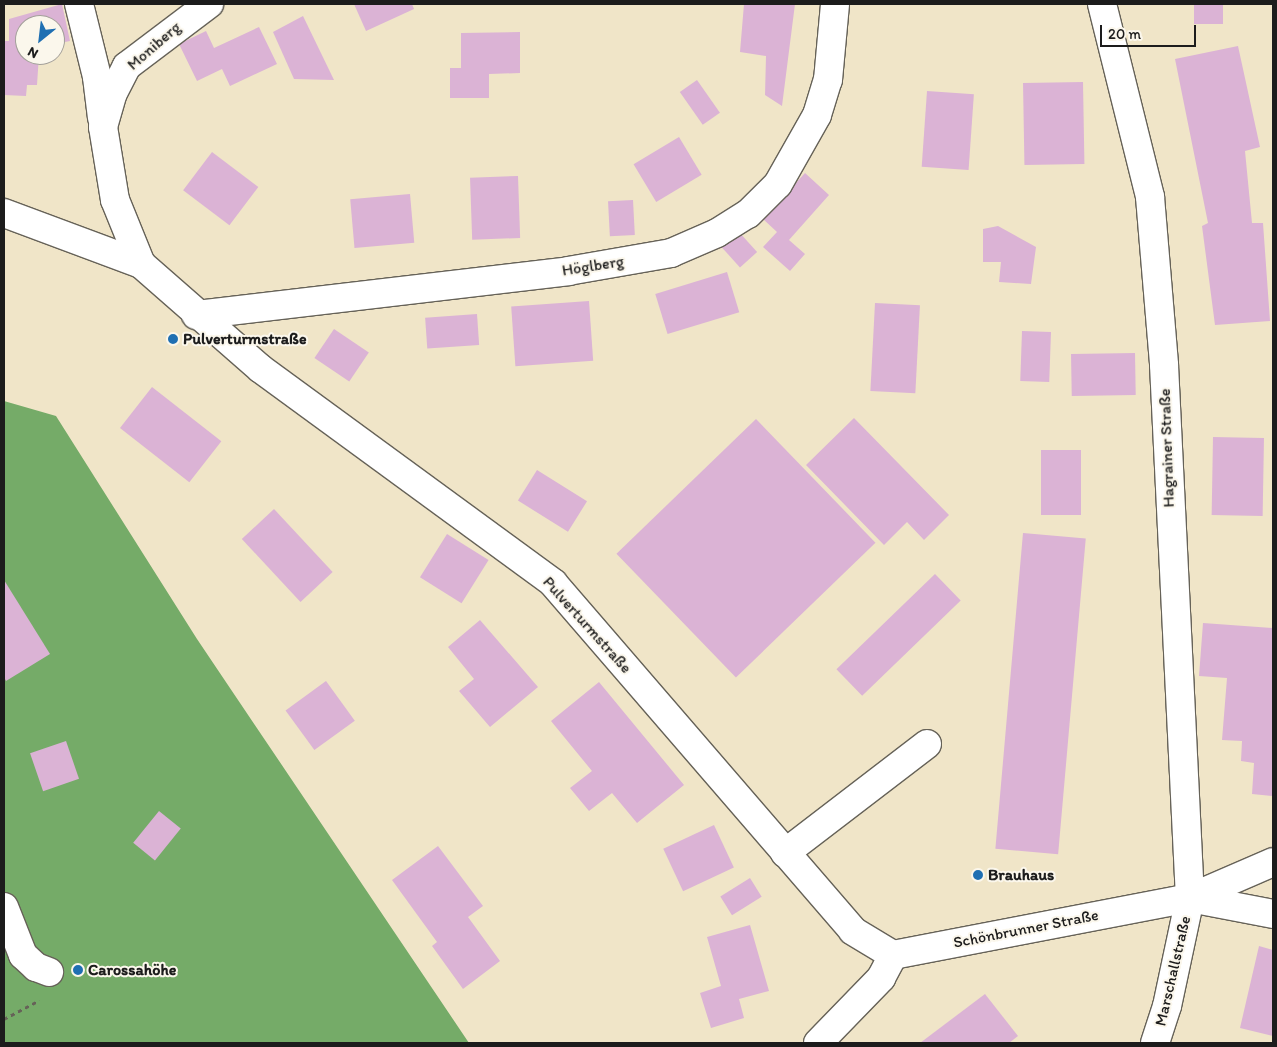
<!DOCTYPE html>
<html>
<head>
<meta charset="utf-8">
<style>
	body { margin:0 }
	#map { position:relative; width:1277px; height:1047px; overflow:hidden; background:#f0e5c8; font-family:Itim,sans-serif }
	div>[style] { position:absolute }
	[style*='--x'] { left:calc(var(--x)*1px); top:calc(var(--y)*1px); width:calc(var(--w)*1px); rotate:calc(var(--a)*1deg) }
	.forest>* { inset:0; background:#75ab68 }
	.building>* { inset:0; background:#dbb3d5; transform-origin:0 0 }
	.path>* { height:3px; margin-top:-1.5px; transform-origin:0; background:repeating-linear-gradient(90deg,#666258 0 4px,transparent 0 8px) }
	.roads { filter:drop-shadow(1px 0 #666258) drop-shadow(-1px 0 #666258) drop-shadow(0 1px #666258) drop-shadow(0 -1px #666258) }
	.minor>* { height:28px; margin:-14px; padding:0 14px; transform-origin:14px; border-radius:14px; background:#fff }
	.dots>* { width:14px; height:14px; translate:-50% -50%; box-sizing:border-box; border:2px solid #fbf7ec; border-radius:50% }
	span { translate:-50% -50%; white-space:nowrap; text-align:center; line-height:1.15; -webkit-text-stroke:4px #fbf7ec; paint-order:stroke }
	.street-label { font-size:16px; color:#1c1c1c }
	.poi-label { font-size:16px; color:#1c1c1c; font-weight:700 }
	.left { translate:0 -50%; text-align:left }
	.frame { position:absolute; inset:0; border:5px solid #1c1c1c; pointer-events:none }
	.north { position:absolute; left:15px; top:15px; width:50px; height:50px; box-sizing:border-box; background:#fbf7ec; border:1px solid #a29f99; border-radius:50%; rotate:209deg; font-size:14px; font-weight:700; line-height:20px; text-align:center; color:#1c1c1c }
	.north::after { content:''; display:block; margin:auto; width:18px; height:22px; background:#1f6fb2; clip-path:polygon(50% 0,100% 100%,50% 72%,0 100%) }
	.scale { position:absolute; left:1100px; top:25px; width:96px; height:22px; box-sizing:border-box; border:2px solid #1c1c1c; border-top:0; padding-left:6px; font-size:15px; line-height:18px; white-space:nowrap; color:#1c1c1c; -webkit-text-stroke:4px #fbf7ec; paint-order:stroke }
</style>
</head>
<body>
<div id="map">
	<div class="forest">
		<i style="clip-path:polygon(4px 401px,56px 416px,197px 639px,469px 1043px,4px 1043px)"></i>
	</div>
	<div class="building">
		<i style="clip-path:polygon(62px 4px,70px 41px,55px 44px,55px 25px,25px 25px,25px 55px,39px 55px,37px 85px,27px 85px,26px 96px,4px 95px,4px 41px,9px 41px,9px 19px)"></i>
		<i style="clip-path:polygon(354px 4px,412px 4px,414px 9px,366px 31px)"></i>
		<i style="clip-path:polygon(744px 4px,795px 4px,782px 106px,765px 95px,766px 56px,740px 52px)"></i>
		<i style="left:1194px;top:4px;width:29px;height:20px"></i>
		<i style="clip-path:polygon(303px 16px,334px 80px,294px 79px,273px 32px)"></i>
		<i style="clip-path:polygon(259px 27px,277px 64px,230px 86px,222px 69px,197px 81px,179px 44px,206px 31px,214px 48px)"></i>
		<i style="clip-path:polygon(520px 32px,520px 73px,489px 74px,489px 98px,450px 98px,450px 68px,461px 68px,461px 33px)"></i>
		<i style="clip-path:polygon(1238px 46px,1260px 147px,1245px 151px,1252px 223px,1263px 223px,1270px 321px,1215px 325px,1202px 226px,1208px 223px,1175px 59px)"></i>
		<i style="left:697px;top:80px;width:40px;height:21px;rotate:55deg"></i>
		<i style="left:1083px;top:82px;width:82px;height:60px;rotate:89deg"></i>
		<i style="left:927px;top:91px;width:47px;height:76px;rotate:4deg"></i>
		<i style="left:679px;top:137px;width:44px;height:53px;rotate:59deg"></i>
		<i style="left:212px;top:152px;width:58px;height:48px;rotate:37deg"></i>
		<i style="clip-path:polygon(805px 173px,829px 195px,789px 240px,805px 254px,790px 271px,763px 247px,777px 232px,763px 219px)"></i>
		<i style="left:518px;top:176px;width:62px;height:48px;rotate:88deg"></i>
		<i style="left:410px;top:194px;width:49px;height:60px;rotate:85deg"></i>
		<i style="left:633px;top:200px;width:35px;height:25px;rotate:87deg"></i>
		<i style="clip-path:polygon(998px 226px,1036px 247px,1031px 284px,999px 282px,1001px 262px,983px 262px,983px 229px)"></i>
		<i style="left:739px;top:232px;width:27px;height:23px;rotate:48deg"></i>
		<i style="left:727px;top:272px;width:42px;height:75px;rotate:73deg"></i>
		<i style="left:589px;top:301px;width:60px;height:78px;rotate:86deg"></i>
		<i style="left:875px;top:303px;width:45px;height:88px;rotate:3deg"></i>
		<i style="left:477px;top:314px;width:31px;height:52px;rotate:86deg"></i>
		<i style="left:334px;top:329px;width:42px;height:35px;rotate:34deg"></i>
		<i style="left:1022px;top:331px;width:29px;height:50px;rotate:2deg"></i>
		<i style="left:1135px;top:353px;width:42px;height:64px;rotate:89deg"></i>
		<i style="left:152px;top:387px;width:88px;height:52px;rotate:38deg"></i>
		<i style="clip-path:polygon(854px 418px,949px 515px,924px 540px,907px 522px,884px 545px,806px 465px)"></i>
		<i style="left:756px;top:419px;width:172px;height:194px;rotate:46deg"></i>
		<i style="left:1213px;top:437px;width:51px;height:78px;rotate:1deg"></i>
		<i style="left:1041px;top:450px;width:40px;height:65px"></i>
		<i style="left:537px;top:470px;width:59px;height:36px;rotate:32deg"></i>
		<i style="left:274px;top:509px;width:86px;height:44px;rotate:47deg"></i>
		<i style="left:1023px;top:533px;width:63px;height:317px;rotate:5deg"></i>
		<i style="left:447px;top:534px;width:49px;height:51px;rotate:32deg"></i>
		<i style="left:935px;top:574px;width:37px;height:137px;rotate:46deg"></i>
		<i style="clip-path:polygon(4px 580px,50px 654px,6px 681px,4px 677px)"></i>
		<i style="clip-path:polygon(480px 620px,538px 687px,490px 727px,459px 691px,474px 679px,448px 647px)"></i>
		<i style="clip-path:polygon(1203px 623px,1273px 628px,1273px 796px,1252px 794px,1254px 763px,1241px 761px,1242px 741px,1222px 740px,1227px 678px,1199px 676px)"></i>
		<i style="left:326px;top:681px;width:49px;height:50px;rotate:54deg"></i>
		<i style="clip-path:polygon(599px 682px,684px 785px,637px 823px,612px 793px,589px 811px,570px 788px,592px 771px,551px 721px)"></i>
		<i style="left:66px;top:741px;width:40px;height:38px;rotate:71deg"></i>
		<i style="left:159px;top:811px;width:28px;height:41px;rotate:39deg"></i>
		<i style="left:714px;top:825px;width:47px;height:56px;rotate:65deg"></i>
		<i style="clip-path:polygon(438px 846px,483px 906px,468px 917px,500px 961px,463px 989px,432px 946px,437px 942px,392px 880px)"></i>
		<i style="left:750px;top:878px;width:22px;height:35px;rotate:58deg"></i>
		<i style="clip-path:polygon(750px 925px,769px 991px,739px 999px,744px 1018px,711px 1028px,700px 993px,721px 986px,707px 937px)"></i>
		<i style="clip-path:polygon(1259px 946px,1273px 950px,1273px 1036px,1240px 1028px)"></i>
		<i style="clip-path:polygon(985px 994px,1018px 1036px,1009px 1043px,920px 1043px)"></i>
	</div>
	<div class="path">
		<i style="--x:4;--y:1019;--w:40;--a:-28"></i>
	</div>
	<div class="roads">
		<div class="minor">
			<i style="--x:79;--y:4;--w:75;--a:76.1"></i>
			<i style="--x:97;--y:77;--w:41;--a:83"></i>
			<i style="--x:1102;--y:4;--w:199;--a:76"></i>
			<i style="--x:1150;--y:197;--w:169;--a:85.2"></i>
			<i style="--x:1164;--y:365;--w:534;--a:87.21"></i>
			<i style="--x:1190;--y:898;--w:110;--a:102"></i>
			<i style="--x:1167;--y:1006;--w:39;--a:108"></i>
			<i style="--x:4;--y:213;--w:146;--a:20.4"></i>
			<i style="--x:141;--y:264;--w:159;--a:41.2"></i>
			<i style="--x:261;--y:369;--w:362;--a:36.2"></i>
			<i style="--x:553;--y:583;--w:459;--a:49.2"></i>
			<i style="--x:853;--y:931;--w:47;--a:31"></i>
			<i style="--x:141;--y:264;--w:69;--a:-112.1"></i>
			<i style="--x:115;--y:200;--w:74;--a:-99.3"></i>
			<i style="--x:103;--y:127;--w:35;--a:-74"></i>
			<i style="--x:113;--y:93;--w:30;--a:-63"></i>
			<i style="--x:127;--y:66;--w:103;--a:-37.1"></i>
			<i style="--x:196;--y:315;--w:375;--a:-6.7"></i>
			<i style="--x:568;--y:271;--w:105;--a:-9.9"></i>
			<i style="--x:671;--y:253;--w:50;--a:-23.5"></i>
			<i style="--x:717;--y:233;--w:36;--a:-32"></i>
			<i style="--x:748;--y:214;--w:42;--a:-45"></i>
			<i style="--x:778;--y:184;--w:79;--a:-60.5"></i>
			<i style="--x:817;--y:115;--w:37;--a:-73"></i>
			<i style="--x:828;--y:80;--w:76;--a:-84.7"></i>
			<i style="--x:785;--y:853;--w:179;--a:-37.5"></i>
			<i style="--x:1190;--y:898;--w:90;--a:-23.4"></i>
			<i style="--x:4;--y:907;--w:52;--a:68.4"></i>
			<i style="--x:23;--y:955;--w:18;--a:43"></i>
			<i style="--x:36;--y:967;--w:14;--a:21"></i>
			<i style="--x:893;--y:955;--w:302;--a:-10.9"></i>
			<i style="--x:1190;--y:898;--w:85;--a:10.9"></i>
			<i style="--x:818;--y:1043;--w:91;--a:-45.9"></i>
			<i style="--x:881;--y:978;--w:26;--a:-62"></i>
		</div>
	</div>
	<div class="dots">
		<i style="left:173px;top:339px;background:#1f6fb2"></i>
		<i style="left:978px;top:875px;background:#1f6fb2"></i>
		<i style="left:78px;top:970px;background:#1f6fb2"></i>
	</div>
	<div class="street-label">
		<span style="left:154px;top:46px;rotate:-41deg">Moniberg</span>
		<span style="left:593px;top:266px;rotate:-9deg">Höglberg</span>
		<span style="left:1167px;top:448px;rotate:-92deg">Hagrainer Straße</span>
		<span style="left:587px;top:625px;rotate:48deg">Pulverturmstraße</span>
		<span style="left:1026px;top:929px;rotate:-11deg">Schönbrunner Straße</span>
		<span style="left:1173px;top:971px;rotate:-77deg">Marschallstraße</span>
	</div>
	<div class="poi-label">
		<span class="left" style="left:183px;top:339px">Pulverturmstraße</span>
		<span class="left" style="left:988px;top:875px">Brauhaus</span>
		<span class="left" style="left:88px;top:970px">Carossahöhe</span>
	</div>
	<div class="frame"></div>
	<div class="north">N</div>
	<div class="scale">20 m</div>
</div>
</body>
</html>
